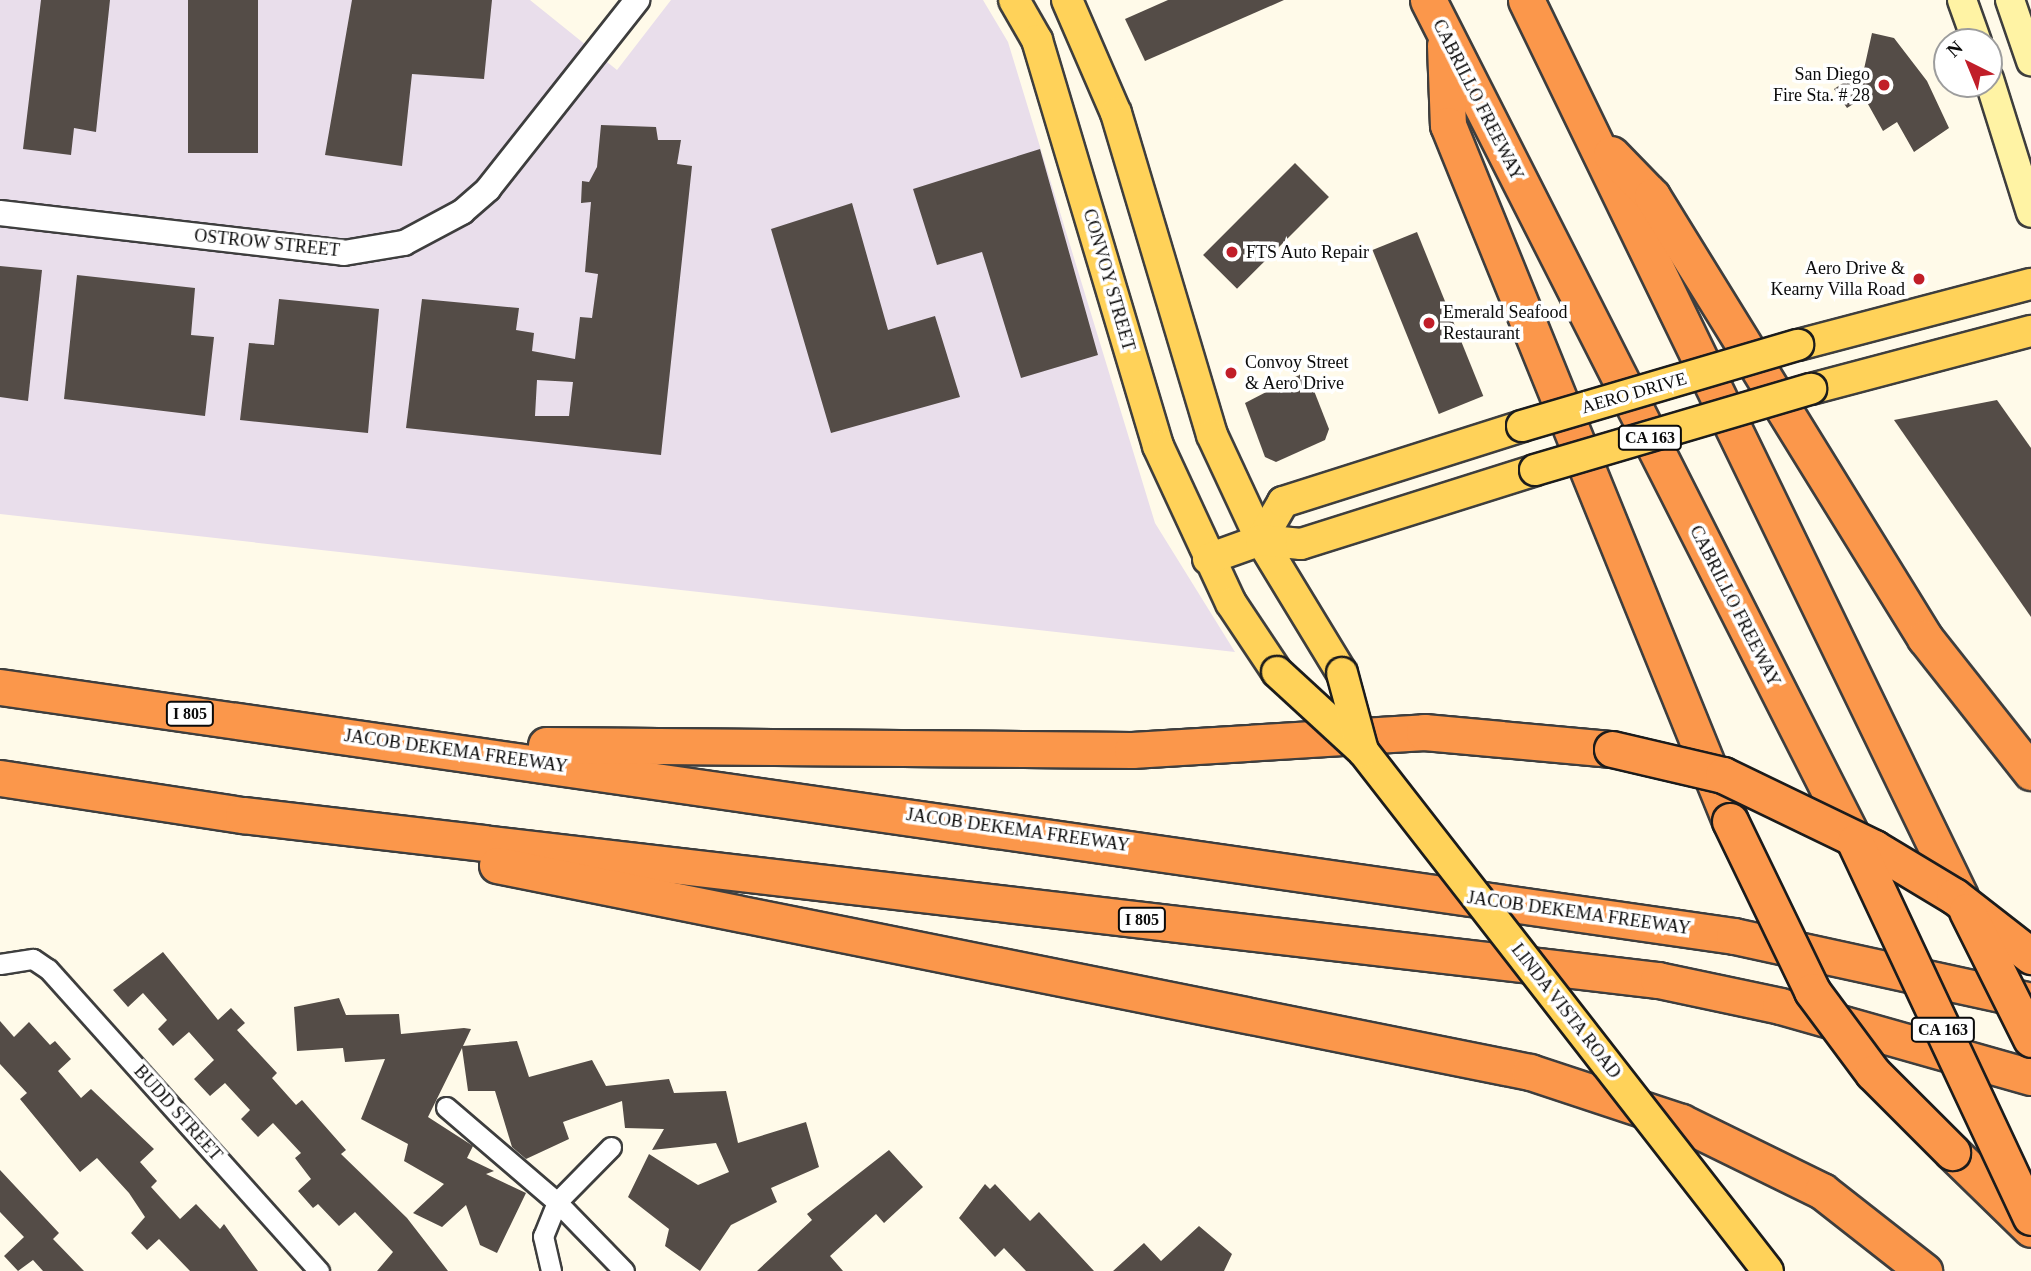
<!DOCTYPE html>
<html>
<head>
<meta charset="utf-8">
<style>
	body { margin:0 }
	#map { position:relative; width:2031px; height:1271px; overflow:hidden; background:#fffae9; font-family:"Times New Roman",serif }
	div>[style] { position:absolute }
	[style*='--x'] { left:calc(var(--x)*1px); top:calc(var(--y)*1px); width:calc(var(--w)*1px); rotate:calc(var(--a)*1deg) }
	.industrial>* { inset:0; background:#e9deeb }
	.building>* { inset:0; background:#544c47; transform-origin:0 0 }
	.roads { filter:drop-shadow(2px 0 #3e3e3e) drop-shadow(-2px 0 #3e3e3e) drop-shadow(0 2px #3e3e3e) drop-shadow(0 -2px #3e3e3e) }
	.minor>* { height:19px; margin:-9.5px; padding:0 9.5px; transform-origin:9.5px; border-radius:9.5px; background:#fff }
	.tertiary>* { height:24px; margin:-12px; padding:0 12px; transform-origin:12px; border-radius:12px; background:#fff }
	.secondary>* { height:28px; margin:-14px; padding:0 14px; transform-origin:14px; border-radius:14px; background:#fff3a4 }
	.primary>* { height:30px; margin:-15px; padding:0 15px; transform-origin:15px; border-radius:15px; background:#ffd259 }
	.motorway>* { height:35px; margin:-17.5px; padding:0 17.5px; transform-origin:17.5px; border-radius:17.5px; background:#fb974b }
	.bridges { filter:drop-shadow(2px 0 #1c1c1c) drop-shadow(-2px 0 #1c1c1c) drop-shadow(0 2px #1c1c1c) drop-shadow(0 -2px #1c1c1c) }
	.primary-bridge>* { height:30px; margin:-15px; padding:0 15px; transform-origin:15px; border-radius:15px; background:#ffd259 }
	.motorway-bridge>* { height:35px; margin:-17.5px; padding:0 17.5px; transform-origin:17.5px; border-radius:17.5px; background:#fb974b }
	.dots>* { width:19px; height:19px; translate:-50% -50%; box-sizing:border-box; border:4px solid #fff; border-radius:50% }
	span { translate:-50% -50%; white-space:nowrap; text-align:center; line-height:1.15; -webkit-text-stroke:7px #fff; paint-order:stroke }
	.shield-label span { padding:2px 5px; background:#fff; border:2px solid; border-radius:5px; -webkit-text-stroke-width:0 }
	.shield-label { font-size:16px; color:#0b0b0b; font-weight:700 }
	.poi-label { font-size:18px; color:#0b0b0b }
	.right { translate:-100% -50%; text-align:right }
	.left { translate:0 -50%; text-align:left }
	.street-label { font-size:18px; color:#0b0b0b }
	.north { position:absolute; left:1933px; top:28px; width:70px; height:70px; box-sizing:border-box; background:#fff; border:2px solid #9d9d9d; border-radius:50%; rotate:317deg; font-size:19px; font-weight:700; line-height:28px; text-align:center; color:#0b0b0b }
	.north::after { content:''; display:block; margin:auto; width:24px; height:32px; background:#c11e29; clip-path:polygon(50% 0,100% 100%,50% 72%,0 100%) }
</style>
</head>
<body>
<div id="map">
	<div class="industrial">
		<i style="clip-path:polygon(0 0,530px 0,617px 70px,671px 0,983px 0,1008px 42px,1155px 523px,1235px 652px,0 514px)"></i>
	</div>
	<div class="building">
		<i style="clip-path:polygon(41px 0,110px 0,96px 132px,74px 128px,71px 155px,23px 149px)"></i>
		<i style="left:188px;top:0;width:70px;height:153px"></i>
		<i style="clip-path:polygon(352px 0,492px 0,484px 79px,412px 74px,402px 166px,325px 155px)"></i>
		<i style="clip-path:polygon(1168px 0,1284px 0,1145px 61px,1125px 19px)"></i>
		<i style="clip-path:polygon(1872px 33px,1894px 38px,1927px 81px,1949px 128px,1914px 152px,1897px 122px,1883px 131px,1864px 97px,1847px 108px,1834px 89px,1864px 69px)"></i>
		<i style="clip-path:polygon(evenodd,601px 125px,656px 127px,658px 140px,681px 140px,677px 164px,692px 166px,661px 455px,406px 428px,422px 299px,519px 308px,516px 330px,534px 333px,532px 351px,575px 359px,580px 317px,592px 318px,598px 274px,585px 272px,591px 202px,581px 203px,582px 181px,589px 182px,597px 167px,601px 125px,537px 380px,573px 382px,569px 416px,535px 416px,537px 380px)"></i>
		<i style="clip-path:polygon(1040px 149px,1098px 355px,1021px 378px,982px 252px,937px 265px,913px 189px)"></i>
		<i style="left:1295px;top:163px;width:48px;height:130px;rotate:45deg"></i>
		<i style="clip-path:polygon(852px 203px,888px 330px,935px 316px,960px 397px,831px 433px,771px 229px)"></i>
		<i style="left:1417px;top:232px;width:177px;height:48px;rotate:68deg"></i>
		<i style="clip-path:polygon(0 266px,42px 270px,28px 401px,0 397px)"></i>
		<i style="clip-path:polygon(77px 275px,195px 288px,191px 335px,214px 337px,205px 416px,64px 399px)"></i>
		<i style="clip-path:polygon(279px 299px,379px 309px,368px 433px,240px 420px,249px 343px,274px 345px)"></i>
		<i style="clip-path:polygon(1301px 374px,1309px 378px,1329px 429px,1325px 440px,1276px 462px,1265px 457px,1245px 403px)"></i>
		<i style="clip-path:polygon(1997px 400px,2031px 448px,2031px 617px,1894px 420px)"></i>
		<i style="clip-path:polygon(163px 952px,218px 1020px,231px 1008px,245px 1023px,237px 1030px,277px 1073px,272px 1078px,296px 1105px,302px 1100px,346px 1150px,341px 1154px,407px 1218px,448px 1271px,377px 1271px,393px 1252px,355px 1212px,339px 1226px,318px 1204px,313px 1208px,298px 1191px,311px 1179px,295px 1158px,301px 1153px,273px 1123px,258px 1137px,241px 1119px,250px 1110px,225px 1083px,210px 1096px,194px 1079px,214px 1060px,189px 1032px,173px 1046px,158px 1029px,167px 1020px,143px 993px,128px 1007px,113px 990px)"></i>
		<i style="clip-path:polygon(339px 998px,346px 1015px,399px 1014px,401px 1034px,464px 1028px,471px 1029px,463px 1046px,517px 1041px,529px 1077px,592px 1060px,606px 1086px,669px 1079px,674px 1093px,726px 1091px,738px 1143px,806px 1122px,819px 1167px,771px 1188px,777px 1202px,731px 1225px,700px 1271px,665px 1246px,669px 1229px,628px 1197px,649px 1154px,698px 1185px,729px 1172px,716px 1143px,652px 1150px,664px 1129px,625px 1128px,622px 1101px,563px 1122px,569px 1139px,526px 1159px,512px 1147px,495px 1091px,468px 1091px,462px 1048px,428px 1117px,473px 1146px,467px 1158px,494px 1171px,486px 1174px,526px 1193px,497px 1253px,480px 1245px,466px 1205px,442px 1227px,413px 1213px,444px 1184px,404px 1161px,408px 1144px,361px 1119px,385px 1059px,345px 1062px,343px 1048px,297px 1051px,294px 1007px)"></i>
		<i style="clip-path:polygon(0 1021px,14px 1037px,29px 1022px,50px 1045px,55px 1041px,71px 1059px,58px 1071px,81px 1098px,91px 1089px,154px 1149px,140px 1162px,157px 1181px,151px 1187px,180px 1219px,196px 1204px,220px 1229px,224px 1224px,258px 1271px,190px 1271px,159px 1239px,147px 1250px,131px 1233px,145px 1217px,129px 1193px,97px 1158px,80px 1172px,20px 1099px,27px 1093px,0 1064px)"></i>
		<i style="clip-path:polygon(889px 1150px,923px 1187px,884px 1223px,876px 1214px,830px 1256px,843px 1271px,757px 1271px,812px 1220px,807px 1214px)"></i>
		<i style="clip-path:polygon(0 1170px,59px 1233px,53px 1239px,84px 1271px,43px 1271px,33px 1260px,18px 1271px,4px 1256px,24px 1237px,0 1212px)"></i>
		<i style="clip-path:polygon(985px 1184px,990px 1189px,995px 1184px,1030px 1221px,1039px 1212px,1094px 1271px,1026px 1271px,1004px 1248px,995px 1257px,959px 1218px)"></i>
		<i style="clip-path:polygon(1199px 1226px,1232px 1254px,1224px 1271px,1113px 1271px,1144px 1243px,1161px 1261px)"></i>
	</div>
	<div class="roads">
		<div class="minor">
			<i style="--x:0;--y:964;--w:33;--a:-9"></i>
			<i style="--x:33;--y:959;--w:18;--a:34"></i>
			<i style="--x:48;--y:969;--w:406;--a:48.1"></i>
			<i style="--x:446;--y:1107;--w:146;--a:40.6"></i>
			<i style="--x:557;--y:1202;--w:37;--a:112"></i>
			<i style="--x:543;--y:1236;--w:36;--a:77"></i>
			<i style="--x:611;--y:1147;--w:77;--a:134.5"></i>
			<i style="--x:557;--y:1202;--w:96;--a:45.8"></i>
		</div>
		<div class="tertiary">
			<i style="--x:0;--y:213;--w:346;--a:6.6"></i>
			<i style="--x:344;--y:253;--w:61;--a:-9.5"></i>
			<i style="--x:404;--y:243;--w:66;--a:-28.1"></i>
			<i style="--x:462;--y:212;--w:35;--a:-41"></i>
			<i style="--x:488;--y:189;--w:241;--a:-51.7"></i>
		</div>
		<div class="secondary">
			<i style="--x:1962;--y:0;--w:45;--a:70.3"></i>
			<i style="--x:2010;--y:0;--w:65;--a:71"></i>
			<i style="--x:1989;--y:79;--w:140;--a:72.6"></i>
		</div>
		<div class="primary">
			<i style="--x:1014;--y:0;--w:46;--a:60.1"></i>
			<i style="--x:1037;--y:40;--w:424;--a:73.4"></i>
			<i style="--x:1158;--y:446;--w:173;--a:65.1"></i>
			<i style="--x:1231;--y:603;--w:83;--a:56.3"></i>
			<i style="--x:1067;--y:0;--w:123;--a:66.6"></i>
			<i style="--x:1116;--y:113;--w:336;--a:73.4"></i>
			<i style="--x:1212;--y:435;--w:116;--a:65"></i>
			<i style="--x:1261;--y:540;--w:156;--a:58.7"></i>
			<i style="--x:1798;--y:345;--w:241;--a:-14.7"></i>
			<i style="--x:1811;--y:389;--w:228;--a:-14.8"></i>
			<i style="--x:1261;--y:540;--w:44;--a:-59.9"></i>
			<i style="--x:1283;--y:502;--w:251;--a:-17.6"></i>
			<i style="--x:1208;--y:559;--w:56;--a:-19.7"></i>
			<i style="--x:1261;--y:540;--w:40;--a:5.7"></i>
			<i style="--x:1301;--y:544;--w:245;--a:-17.5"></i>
		</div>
		<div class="motorway">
			<i style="--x:1428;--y:0;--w:944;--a:63.11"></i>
			<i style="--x:1526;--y:0;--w:996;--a:64.16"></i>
			<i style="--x:1445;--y:45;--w:80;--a:87.9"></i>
			<i style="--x:1448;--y:125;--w:751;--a:67.94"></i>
			<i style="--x:1611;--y:154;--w:59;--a:45.7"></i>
			<i style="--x:1652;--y:196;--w:520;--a:58.3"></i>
			<i style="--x:1925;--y:638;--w:171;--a:51.7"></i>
			<i style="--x:0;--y:687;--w:1752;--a:8.17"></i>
			<i style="--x:1734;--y:936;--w:304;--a:12.3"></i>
			<i style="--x:546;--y:745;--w:586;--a:0.49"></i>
			<i style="--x:1132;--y:750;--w:293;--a:-3.5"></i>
			<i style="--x:1424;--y:732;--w:189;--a:5.2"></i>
			<i style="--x:0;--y:778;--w:246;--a:8.7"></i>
			<i style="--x:243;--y:815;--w:1425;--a:6.65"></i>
			<i style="--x:1658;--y:980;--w:125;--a:12"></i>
			<i style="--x:1780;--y:1006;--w:261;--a:15.8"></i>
			<i style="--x:497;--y:865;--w:1054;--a:11.33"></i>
			<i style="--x:1530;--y:1072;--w:159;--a:18.3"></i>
			<i style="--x:1681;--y:1122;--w:157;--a:26.1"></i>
			<i style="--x:1822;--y:1191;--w:130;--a:38.1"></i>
			<i style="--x:1952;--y:1152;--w:110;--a:44.3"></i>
		</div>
	</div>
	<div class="bridges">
		<div class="primary-bridge">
			<i style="--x:1522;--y:426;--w:288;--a:-16.4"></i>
			<i style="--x:1535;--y:470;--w:288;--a:-16.4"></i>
			<i style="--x:1277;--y:672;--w:117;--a:42.6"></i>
			<i style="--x:1363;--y:751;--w:659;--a:52.09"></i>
			<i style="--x:1342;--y:673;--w:81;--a:74.9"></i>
		</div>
		<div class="motorway-bridge">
			<i style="--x:1612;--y:749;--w:114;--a:13.2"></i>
			<i style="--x:1723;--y:775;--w:168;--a:25.8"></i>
			<i style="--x:1874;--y:848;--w:93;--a:31"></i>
			<i style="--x:1954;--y:896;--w:98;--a:37.9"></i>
			<i style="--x:1730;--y:821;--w:189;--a:64.2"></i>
			<i style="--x:1812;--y:991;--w:102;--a:53.4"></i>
			<i style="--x:1873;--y:1073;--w:112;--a:45"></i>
			<i style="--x:1855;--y:842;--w:414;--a:64.9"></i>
			<i style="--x:1967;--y:911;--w:143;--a:63.4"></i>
		</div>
	</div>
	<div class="dots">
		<i style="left:1884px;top:85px;background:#c11e29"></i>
		<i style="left:1232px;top:252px;background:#c11e29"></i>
		<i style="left:1919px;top:279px;background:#c11e29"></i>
		<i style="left:1429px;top:323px;background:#c11e29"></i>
		<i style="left:1231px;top:373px;background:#c11e29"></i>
	</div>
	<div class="shield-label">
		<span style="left:1650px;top:438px">CA 163</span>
		<span style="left:190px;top:714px">I 805</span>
		<span style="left:1142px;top:920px">I 805</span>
		<span style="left:1943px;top:1030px">CA 163</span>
	</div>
	<div class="poi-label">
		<span class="right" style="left:1870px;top:85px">San Diego<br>Fire Sta. # 28</span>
		<span class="left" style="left:1246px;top:252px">FTS Auto Repair</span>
		<span class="right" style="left:1905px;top:279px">Aero Drive &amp;<br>Kearny Villa Road</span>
		<span class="left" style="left:1443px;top:323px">Emerald Seafood<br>Restaurant</span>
		<span class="left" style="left:1245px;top:373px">Convoy Street<br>&amp; Aero Drive</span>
	</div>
	<div class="street-label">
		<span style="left:1478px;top:100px;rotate:63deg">CABRILLO FREEWAY</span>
		<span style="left:267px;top:243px;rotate:6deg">OSTROW STREET</span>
		<span style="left:1109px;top:280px;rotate:74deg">CONVOY STREET</span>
		<span style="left:1634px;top:393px;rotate:-16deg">AERO DRIVE</span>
		<span style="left:1735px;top:606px;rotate:63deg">CABRILLO FREEWAY</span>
		<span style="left:456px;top:751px;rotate:8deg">JACOB DEKEMA FREEWAY</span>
		<span style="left:1018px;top:830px;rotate:8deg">JACOB DEKEMA FREEWAY</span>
		<span style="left:1579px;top:913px;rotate:8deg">JACOB DEKEMA FREEWAY</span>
		<span style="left:1566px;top:1011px;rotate:52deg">LINDA VISTA ROAD</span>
		<span style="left:178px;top:1113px;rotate:48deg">BUDD STREET</span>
	</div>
	<div class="north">N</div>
</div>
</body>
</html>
